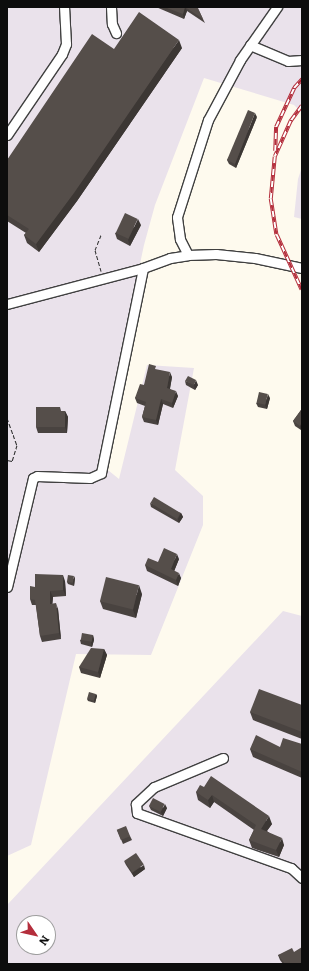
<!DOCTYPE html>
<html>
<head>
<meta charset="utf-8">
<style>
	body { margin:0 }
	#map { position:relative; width:309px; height:971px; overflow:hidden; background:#fefaee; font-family:Literata,serif }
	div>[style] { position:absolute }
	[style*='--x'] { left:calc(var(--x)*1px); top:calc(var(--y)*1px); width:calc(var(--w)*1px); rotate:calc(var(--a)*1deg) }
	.industrial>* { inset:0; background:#eae2eb }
	.path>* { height:1px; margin-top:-0.5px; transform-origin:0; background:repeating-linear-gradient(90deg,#2f2f2f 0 4px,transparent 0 6px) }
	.roads { filter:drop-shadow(1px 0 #404040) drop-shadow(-1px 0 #404040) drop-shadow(0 1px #404040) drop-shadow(0 -1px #404040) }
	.minor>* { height:9px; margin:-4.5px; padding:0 4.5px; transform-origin:4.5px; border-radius:4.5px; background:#fff }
	.rail>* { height:3.5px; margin-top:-1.75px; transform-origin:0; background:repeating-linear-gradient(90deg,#fff 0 6px,#b42e3c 0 12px); box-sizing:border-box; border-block:1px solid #b42e3c }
	.wall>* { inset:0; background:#494340 }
	.shaded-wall>* { inset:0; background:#3c3734 }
	.building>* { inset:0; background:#554e4a; transform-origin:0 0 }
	span { translate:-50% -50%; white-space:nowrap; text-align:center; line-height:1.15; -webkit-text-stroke:4px #fff; paint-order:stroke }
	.frame { position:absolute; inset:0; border:8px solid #0d0d0d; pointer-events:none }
	.north { position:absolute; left:16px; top:915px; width:40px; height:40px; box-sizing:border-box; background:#fff; border:1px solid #9e9e9e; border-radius:50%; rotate:124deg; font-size:11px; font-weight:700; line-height:16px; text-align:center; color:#0d0d0d }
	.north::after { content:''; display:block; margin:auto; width:14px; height:18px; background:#b42e3c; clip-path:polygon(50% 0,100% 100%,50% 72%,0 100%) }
</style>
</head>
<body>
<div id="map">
	<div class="industrial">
		<i style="clip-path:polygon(7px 7px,302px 7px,302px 113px,294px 105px,204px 78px,155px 205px,144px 245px,98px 462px,119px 479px,147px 365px,194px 368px,175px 470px,203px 496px,203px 525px,151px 655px,76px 654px,31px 845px,7px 856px)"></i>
		<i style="clip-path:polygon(302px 167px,302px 219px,294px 217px,298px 179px)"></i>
		<i style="clip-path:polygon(evenodd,283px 611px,302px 616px,302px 964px,7px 964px,7px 905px,283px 611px,24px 923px,48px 923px,48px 947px,24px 947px,24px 923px)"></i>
	</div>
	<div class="path">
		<i style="--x:101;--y:235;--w:16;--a:112"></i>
		<i style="--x:95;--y:250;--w:22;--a:74"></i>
		<i style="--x:7;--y:418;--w:29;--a:70"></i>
		<i style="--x:17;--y:445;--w:17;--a:107"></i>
		<i style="--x:12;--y:461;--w:5;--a:-169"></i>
	</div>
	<div class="roads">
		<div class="minor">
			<i style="--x:111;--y:7;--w:17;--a:87"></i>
			<i style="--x:112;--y:24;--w:10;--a:66"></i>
			<i style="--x:250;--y:45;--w:41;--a:22.8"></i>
			<i style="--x:288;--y:61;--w:14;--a:-4"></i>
			<i style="--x:7;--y:135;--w:98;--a:-55.8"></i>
			<i style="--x:62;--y:54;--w:11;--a:-68"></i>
			<i style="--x:66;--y:44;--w:37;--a:-93"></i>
			<i style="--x:188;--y:255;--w:18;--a:-117"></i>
			<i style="--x:180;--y:239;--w:22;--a:-98"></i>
			<i style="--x:177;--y:217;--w:102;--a:-72.3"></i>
			<i style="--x:208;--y:120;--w:68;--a:-61.9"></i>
			<i style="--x:240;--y:60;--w:65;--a:-55.1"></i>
			<i style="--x:7;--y:304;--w:141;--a:-14.8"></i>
			<i style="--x:143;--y:268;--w:29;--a:-20"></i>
			<i style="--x:170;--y:258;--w:18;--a:-9"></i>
			<i style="--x:188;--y:255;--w:28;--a:-2"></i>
			<i style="--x:216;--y:254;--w:39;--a:6"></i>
			<i style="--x:255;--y:258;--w:48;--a:12"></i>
			<i style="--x:7;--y:587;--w:112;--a:-76.6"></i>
			<i style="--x:33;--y:478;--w:4;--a:-27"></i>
			<i style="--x:37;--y:476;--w:53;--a:2.2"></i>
			<i style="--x:90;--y:478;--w:12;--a:-24"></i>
			<i style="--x:101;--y:473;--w:209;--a:-78.4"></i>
			<i style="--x:223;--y:758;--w:75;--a:157.2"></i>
			<i style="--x:154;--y:787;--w:25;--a:137"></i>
			<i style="--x:136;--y:804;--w:9;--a:84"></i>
			<i style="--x:137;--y:813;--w:164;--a:19.7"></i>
			<i style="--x:291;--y:868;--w:15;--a:42"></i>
		</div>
	</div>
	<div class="rail">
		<i style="--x:302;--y:106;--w:19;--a:126"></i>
		<i style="--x:291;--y:121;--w:39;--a:114"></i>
		<i style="--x:275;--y:157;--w:42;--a:95.4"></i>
		<i style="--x:271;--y:199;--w:36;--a:81"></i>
		<i style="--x:277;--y:235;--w:60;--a:65.6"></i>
		<i style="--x:275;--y:151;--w:24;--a:-88"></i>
		<i style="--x:276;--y:127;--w:43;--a:-65.2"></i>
		<i style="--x:294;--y:88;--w:12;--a:-48"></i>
	</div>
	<div class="wall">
		<i style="clip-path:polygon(156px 7px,197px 7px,205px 23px,187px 11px,184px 19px)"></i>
		<i style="clip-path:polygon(182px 48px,77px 201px,39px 252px,27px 243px,24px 235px,26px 233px,7px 221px,7px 160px,114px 49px)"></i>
		<i style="clip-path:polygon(257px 117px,236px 168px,229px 164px,227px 160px)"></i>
		<i style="clip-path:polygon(141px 225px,130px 246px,117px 239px,115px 233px)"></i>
		<i style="clip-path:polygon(158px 370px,172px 377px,170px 389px,178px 396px,173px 408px,163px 404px,158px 425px,144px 422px,142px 417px,145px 406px,137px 403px,135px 398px,144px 385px)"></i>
		<i style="clip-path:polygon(185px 381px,198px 385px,195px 390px,186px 385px)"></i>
		<i style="clip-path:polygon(270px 398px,267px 409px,258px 407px,256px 403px)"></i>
		<i style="clip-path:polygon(60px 407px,61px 411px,65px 411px,68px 417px,67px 433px,38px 433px,36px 427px)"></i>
		<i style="clip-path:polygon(301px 410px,301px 430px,295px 426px,293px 421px)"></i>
		<i style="clip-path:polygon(150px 503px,181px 513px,183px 517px,179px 523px,151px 507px)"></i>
		<i style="clip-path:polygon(179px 559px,174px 571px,181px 578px,178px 586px,147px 571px,145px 565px,158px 562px)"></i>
		<i style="clip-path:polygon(75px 578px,74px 586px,68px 584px,67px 582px)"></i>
		<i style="clip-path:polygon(65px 581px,66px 596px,53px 597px,52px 604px,58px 609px,61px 639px,42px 642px,40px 636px,36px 605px,32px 605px,30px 599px)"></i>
		<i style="clip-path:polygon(142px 594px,136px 618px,103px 609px,100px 601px)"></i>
		<i style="clip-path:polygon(93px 635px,94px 640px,92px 647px,81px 644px,80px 640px)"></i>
		<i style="clip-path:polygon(104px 649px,107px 655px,100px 678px,81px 673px,79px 667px)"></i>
		<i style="clip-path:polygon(96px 694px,97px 696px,95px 703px,88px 701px,87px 699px)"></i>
		<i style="clip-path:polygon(302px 705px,302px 739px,253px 720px,250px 712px)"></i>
		<i style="clip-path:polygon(302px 744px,302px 778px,253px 757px,250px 749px,280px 747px)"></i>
		<i style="clip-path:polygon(204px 787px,272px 824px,267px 831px,284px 845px,279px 857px,252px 848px,249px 840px,254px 830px,214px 802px,210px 808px,198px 800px,196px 792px)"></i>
		<i style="clip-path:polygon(149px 806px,167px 808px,163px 816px,151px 810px)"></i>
		<i style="clip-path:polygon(117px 830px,130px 836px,132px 840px,123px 844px)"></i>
		<i style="clip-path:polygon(124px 861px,145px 869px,134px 877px,126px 865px)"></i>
		<i style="clip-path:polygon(294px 952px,302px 964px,283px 964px,280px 960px,278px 955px)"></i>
	</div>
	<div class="shaded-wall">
		<i style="clip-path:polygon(185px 7px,187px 11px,184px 19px,183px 14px)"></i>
		<i style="clip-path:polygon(179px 40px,182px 48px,77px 201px,39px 252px,36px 244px)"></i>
		<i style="clip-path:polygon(255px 113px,257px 117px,236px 168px,235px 164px)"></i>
		<i style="clip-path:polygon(138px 219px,141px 225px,130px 246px,128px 240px)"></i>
		<i style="clip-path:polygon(170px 372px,172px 377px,169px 393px,167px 388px)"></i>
		<i style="clip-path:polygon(196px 380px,198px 385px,195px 390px,194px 385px)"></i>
		<i style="clip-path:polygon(176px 391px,178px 396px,173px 408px,172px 403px)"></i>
		<i style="clip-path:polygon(268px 394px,270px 398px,267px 409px,265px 405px)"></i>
		<i style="clip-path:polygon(161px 399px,163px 404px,158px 425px,156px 420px)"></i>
		<i style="clip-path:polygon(65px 411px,68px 417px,67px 433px,65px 427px)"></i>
		<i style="clip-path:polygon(302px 422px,302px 429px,301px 430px,300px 426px)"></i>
		<i style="clip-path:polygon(181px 513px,183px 517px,179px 523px,178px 519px)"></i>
		<i style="clip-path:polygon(177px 554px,179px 559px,173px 574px,171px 569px)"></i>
		<i style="clip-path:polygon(179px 573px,181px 578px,178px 586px,176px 580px)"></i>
		<i style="clip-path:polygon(63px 575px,65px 581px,66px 596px,63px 590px)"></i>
		<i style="clip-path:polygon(74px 576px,75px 578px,74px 586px,73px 583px)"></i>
		<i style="clip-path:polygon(139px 585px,142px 594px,136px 618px,133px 610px)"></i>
		<i style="clip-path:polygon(50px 591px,53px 597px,52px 610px,50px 604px)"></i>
		<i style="clip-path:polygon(56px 603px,58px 609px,61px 639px,59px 633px)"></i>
		<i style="clip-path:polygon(93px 635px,94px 640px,92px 647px,91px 643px)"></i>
		<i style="clip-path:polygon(104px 649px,107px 655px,100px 678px,98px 672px)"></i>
		<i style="clip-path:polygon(96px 694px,97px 696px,95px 703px,94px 701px)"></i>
		<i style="clip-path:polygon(212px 795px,214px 802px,210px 808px,208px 800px)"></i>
		<i style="clip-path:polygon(165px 804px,167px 808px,163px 816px,161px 812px)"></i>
		<i style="clip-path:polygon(269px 816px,272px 824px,263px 836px,261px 829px)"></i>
		<i style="clip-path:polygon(282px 838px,284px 845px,279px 857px,276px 850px)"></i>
		<i style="clip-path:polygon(144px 865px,145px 869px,134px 877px,132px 873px)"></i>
	</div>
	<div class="building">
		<i style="clip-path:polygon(164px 7px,197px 7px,198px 8px,203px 19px,185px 7px,183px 14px)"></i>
		<i style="clip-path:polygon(139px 12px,179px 40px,74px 193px,36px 244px,24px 235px,29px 229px,7px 215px,7px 160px,92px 34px,114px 49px)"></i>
		<i style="clip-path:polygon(248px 110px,255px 113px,235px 164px,227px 160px)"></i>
		<i style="left:125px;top:213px;width:14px;height:22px;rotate:25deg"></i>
		<i style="clip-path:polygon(149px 364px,156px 366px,155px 369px,170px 372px,167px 388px,176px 391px,172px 403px,161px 399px,156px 420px,142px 417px,146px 402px,135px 398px,140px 384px,144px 385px)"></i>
		<i style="clip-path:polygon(188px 376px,196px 380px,194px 385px,185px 381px)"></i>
		<i style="left:259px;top:392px;width:9px;height:11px;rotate:13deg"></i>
		<i style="clip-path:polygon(36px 407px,60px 407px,60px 411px,65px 411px,65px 427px,36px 427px)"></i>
		<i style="clip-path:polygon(301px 410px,302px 410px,302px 422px,300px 426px,293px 421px)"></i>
		<i style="left:154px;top:497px;width:31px;height:7px;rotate:31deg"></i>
		<i style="clip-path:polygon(164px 548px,177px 554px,171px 569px,179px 573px,176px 580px,145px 565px,148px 558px,158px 562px)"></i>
		<i style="clip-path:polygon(35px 574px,63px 575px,63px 590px,50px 591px,50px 604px,56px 603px,59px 633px,40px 636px,35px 600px,30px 599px,30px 586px,35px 587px)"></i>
		<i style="left:68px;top:575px;width:6px;height:7px;rotate:9deg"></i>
		<i style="left:106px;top:577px;width:34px;height:25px;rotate:14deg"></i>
		<i style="left:82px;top:633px;width:11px;height:7px;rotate:10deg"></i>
		<i style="clip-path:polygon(91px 648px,104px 649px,98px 672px,79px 667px)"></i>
		<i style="clip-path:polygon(259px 689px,302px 705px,302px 732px,250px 712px)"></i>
		<i style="left:89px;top:692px;width:7px;height:7px;rotate:16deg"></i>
		<i style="clip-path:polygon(256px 735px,280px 747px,283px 738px,302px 744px,302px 772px,250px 749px)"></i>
		<i style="clip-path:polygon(211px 776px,269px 816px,261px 829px,282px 838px,276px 850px,249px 840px,256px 825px,212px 795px,208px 800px,196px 792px,200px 785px,204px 787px)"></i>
		<i style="left:153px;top:798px;width:13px;height:9px;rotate:27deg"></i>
		<i style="left:126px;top:826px;width:11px;height:10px;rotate:68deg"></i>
		<i style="left:136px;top:853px;width:14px;height:14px;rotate:56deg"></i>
		<i style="clip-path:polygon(302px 947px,302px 964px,285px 964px,278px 955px,292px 948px,294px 952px)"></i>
	</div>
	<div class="frame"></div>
	<div class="north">N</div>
</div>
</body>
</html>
